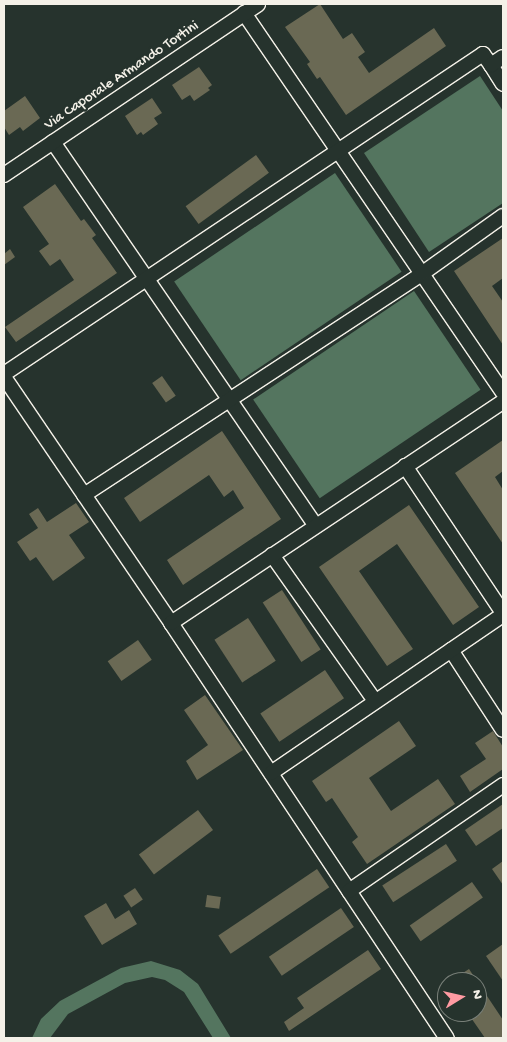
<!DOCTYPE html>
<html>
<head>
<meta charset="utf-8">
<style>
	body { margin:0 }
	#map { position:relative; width:507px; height:1042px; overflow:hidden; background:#26332d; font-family:"Gochi Hand",sans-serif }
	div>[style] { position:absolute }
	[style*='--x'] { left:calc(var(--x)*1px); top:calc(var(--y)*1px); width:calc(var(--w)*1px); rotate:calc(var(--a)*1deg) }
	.green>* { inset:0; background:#54755f; transform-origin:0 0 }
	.building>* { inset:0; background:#6a6954; transform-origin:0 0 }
	.roads { filter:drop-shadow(1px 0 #f4f1e8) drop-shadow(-1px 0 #f4f1e8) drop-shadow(0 1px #f4f1e8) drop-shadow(0 -1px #f4f1e8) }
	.minor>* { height:14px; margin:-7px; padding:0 7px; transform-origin:7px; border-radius:7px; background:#26332d }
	span { translate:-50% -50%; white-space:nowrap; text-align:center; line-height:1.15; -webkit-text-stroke:4.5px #26332d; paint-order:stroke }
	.street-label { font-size:15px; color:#f4f1e8 }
	.frame { position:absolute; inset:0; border:5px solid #f4f1e8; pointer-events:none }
	.north { position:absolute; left:437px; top:972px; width:50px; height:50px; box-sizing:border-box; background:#26332d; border:1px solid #787f78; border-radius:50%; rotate:81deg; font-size:14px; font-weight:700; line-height:20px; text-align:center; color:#f4f1e8 }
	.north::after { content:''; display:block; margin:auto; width:18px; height:22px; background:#ff9aa2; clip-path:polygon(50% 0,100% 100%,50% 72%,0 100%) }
</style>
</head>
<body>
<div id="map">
	<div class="green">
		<i style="clip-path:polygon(480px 76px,503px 111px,503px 203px,429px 252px,364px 153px)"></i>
		<i style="left:335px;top:173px;width:119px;height:194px;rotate:56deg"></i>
		<i style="left:414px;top:291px;width:119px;height:194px;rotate:56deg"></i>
		<i style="clip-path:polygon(151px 961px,180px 970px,198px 984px,231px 1038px,213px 1038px,184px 992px,165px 980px,152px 977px,125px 983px,68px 1014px,50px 1038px,32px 1038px,41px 1019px,60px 1001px,121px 968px)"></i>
	</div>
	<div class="building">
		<i style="clip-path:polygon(320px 4px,343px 39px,352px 33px,365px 52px,358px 57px,369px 73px,434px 28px,446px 46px,346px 115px,320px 77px,317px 79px,307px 64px,310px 62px,285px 27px)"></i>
		<i style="clip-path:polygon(199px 67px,212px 85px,208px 88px,210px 90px,194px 101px,190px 95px,182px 100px,172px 85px)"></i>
		<i style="clip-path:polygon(25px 96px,40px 118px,23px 131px,20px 127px,9px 135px,4px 127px,4px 111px)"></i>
		<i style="clip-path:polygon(152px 98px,162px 113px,154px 118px,158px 124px,143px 135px,141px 132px,137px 135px,125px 116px)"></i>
		<i style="left:256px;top:155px;width:22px;height:87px;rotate:54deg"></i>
		<i style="clip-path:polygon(55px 184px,81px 221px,84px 219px,96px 235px,92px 238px,117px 273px,16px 342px,5px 327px,74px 280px,60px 259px,50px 266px,39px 251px,49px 244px,23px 207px)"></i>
		<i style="clip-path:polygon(503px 238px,503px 278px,492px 286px,503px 302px,503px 345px,454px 271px)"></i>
		<i style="clip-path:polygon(10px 249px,15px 257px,4px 265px,4px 254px)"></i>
		<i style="left:162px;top:376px;width:24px;height:12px;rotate:55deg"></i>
		<i style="clip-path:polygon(222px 431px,281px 519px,183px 585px,167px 560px,244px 508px,233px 490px,224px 497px,209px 475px,140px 522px,124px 498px)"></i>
		<i style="clip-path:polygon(503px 440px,503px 471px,495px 477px,503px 490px,503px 544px,455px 473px)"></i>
		<i style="clip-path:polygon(76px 503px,89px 522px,69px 535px,85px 558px,53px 581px,36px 557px,30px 561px,17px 542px,38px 528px,29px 514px,38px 508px,47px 522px)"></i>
		<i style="clip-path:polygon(409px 505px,479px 607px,453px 625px,397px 544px,359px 571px,413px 649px,387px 666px,319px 567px)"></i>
		<i style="left:282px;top:590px;width:71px;height:23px;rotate:57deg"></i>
		<i style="left:248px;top:618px;width:51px;height:40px;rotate:57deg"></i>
		<i style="left:138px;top:640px;width:24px;height:37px;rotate:55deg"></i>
		<i style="left:325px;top:670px;width:34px;height:78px;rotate:56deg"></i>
		<i style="clip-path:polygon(205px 695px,243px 750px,197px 780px,186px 761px,208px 745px,184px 710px)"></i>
		<i style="clip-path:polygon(399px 721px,416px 746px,369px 778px,391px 811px,438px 779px,455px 804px,367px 864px,352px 842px,358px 837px,332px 798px,326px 802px,312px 781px)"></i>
		<i style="clip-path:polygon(493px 731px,503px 747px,503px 769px,470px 792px,460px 776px,486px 759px,475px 743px)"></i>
		<i style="clip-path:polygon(503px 804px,503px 828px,476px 846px,465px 830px)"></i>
		<i style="left:198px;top:810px;width:25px;height:74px;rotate:53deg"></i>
		<i style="left:446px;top:844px;width:20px;height:76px;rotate:57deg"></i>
		<i style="clip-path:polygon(503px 861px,503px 885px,492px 869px)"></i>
		<i style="left:317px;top:869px;width:22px;height:119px;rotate:56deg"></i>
		<i style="left:472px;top:882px;width:19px;height:76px;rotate:55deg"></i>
		<i style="left:135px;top:888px;width:14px;height:14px;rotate:56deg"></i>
		<i style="left:207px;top:895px;width:14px;height:12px;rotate:8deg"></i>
		<i style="clip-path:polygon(106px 903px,115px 919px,129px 910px,137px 924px,102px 945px,84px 916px)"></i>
		<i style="left:341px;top:908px;width:23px;height:87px;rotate:56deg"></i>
		<i style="clip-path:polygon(503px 944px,503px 981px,486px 956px)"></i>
		<i style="clip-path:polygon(368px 950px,381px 969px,289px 1031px,284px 1022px,304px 1008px,297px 998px)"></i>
		<i style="clip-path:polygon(469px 969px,503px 1020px,503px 1038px,485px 1038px,467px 1012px,477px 1012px,477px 982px,449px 982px)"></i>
	</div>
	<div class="roads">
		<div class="minor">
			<i style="--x:244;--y:13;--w:459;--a:55.7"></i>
			<i style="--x:491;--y:65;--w:22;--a:58"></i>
			<i style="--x:53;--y:142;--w:465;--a:55.6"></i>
			<i style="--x:4;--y:175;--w:306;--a:-33.9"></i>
			<i style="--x:4;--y:374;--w:576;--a:-33.75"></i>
			<i style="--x:483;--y:54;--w:14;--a:54"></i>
			<i style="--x:491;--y:65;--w:14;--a:-34"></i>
			<i style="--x:4;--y:377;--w:297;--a:55.8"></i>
			<i style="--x:171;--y:623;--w:498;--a:56.4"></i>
			<i style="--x:405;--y:466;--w:177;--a:56.3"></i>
			<i style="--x:84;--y:495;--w:405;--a:-33.2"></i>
			<i style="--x:423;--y:273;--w:98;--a:-35.5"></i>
			<i style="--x:272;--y:555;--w:179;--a:54.8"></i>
			<i style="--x:171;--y:623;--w:399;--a:-33.7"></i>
			<i style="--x:451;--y:650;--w:95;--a:57"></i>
			<i style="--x:271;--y:773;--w:281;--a:-34.3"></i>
			<i style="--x:349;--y:891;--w:187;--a:-34.5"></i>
		</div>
	</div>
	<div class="street-label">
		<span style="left:122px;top:76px;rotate:-34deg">Via Caporale Armando Tortini</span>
	</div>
	<div class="frame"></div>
	<div class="north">N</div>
</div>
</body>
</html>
